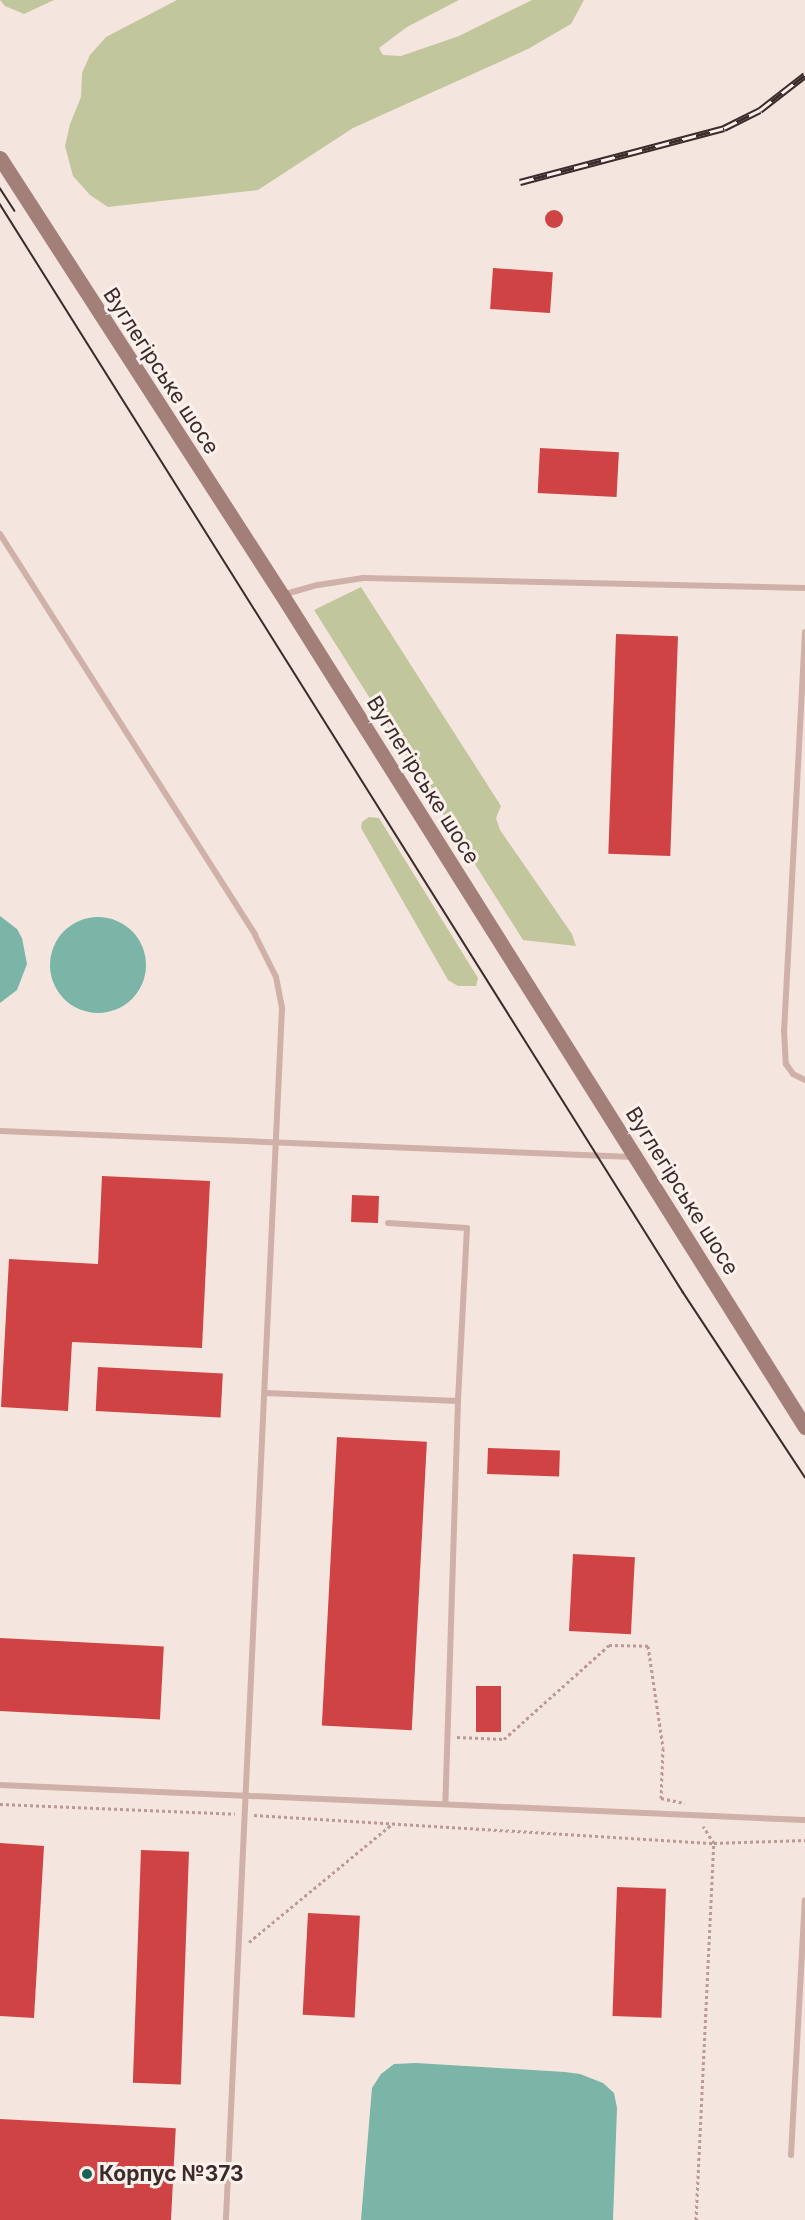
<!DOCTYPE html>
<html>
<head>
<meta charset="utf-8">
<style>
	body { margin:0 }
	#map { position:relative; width:805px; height:2220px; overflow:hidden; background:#f5e5df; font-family:Inter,sans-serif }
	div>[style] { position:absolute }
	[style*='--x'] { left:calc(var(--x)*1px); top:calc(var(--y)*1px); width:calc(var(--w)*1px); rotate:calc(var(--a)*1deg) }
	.green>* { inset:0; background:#c2c69d }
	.water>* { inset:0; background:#7bb5a8 }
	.round { border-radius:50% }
	.building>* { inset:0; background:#cf4344; transform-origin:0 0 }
	.path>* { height:3px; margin-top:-1.5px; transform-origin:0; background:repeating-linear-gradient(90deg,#bb9a93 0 3px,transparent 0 6px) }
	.lane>* { height:6px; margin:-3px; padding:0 3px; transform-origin:3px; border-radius:3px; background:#cfb1a9 }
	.secondary>* { height:15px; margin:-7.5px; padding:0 7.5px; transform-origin:7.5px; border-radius:7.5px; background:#a37f7a }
	.tram>* { height:1.5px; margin:-0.75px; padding:0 0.75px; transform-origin:0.75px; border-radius:0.75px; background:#3b2b2a }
	.rail>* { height:7px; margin-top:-3.5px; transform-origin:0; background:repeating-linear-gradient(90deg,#fcf1ec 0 14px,#3b2b2a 0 28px); box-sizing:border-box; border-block:2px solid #3b2b2a }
	.dots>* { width:16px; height:16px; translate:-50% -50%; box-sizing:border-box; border:3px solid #fcf1ec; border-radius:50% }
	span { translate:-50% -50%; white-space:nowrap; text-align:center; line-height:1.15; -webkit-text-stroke:6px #fcf1ec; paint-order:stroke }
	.street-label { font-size:21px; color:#3b2b2a }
	.poi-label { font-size:21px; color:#3b2b2a; font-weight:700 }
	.left { translate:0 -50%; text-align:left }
</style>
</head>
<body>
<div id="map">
	<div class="green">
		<i style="clip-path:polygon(0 0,54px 0,24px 14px,5px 6px)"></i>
		<i style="clip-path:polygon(177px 0,459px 0,407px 27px,379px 48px,383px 55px,401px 56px,459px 36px,532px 0,584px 0,571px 24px,528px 49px,353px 128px,258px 190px,108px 207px,90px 195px,73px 176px,65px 146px,70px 124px,81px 97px,82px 73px,90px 55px,106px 37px)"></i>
		<i style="clip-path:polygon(361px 587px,501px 806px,496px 818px,500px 830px,572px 934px,576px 946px,523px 940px,314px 610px)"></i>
		<i style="clip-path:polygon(369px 817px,379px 818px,478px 978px,476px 986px,458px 986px,448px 980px,361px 828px,362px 822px)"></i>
	</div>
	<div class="water">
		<i style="clip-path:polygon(0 916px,17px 929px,22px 938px,27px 964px,17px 990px,0 1003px)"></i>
		<i class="round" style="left:50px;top:917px;width:96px;height:96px"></i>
		<i style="clip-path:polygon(416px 2063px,565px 2072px,580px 2074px,603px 2083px,614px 2093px,617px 2108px,613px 2220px,361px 2220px,372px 2088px,381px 2074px,394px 2064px)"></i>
	</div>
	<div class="building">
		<i class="round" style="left:545px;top:210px;width:18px;height:18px"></i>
		<i style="left:493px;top:268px;width:60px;height:41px;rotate:4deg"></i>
		<i style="left:540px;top:448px;width:79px;height:45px;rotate:3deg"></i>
		<i style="left:616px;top:634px;width:62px;height:220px;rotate:2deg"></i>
		<i style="clip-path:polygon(102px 1176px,210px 1181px,202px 1348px,72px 1342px,68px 1411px,1px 1407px,9px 1259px,98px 1264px)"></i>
		<i style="left:352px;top:1195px;width:27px;height:27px;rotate:2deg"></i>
		<i style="left:98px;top:1367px;width:125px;height:44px;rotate:3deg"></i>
		<i style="left:337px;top:1437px;width:90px;height:289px;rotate:3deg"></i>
		<i style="left:488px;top:1448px;width:72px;height:26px;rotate:2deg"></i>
		<i style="left:573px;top:1554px;width:62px;height:77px;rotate:3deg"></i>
		<i style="left:0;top:1638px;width:164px;height:73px;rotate:3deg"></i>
		<i style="left:476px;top:1686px;width:25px;height:46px"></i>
		<i style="clip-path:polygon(0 1843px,44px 1846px,34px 2018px,0 2016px)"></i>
		<i style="left:141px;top:1850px;width:48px;height:233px;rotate:2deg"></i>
		<i style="left:617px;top:1887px;width:49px;height:129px;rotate:2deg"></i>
		<i style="left:308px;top:1913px;width:52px;height:102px;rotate:3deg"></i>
		<i style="left:0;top:2119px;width:176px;height:101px;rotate:3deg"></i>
	</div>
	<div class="path">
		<i style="--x:457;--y:1737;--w:47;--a:2.4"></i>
		<i style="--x:504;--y:1739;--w:141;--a:-41.8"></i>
		<i style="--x:609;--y:1645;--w:39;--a:1"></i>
		<i style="--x:648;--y:1646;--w:103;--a:81.6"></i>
		<i style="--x:663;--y:1748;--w:50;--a:92.3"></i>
		<i style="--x:661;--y:1798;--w:24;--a:12"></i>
		<i style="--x:0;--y:1804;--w:235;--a:2.4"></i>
		<i style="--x:254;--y:1815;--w:461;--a:3.5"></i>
		<i style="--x:714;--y:1843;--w:91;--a:-1.9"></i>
		<i style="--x:249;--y:1942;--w:185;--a:-39.5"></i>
		<i style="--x:696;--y:2220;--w:377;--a:-87.3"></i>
		<i style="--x:714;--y:1843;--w:20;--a:-123"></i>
	</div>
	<div class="lane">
		<i style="--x:0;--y:534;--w:475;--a:57.5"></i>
		<i style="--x:255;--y:935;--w:47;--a:63.4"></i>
		<i style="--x:276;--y:977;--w:32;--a:79"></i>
		<i style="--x:282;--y:1008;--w:1213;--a:92.65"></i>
		<i style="--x:282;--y:595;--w:37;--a:-16"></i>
		<i style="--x:318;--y:585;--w:46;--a:-8.8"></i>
		<i style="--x:363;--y:578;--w:442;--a:1.3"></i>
		<i style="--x:805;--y:632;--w:399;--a:93"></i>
		<i style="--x:784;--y:1030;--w:34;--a:87"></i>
		<i style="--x:786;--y:1064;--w:12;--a:55"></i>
		<i style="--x:793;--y:1074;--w:13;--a:27"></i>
		<i style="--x:0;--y:1131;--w:633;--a:2.36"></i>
		<i style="--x:388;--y:1223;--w:79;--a:3.6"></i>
		<i style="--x:467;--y:1228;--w:173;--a:93"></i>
		<i style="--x:458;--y:1401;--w:403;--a:91.8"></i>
		<i style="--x:265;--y:1393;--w:193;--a:2.4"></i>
		<i style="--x:0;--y:1785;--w:806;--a:2.49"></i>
		<i style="--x:791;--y:2155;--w:255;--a:-86.9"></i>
	</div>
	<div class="secondary">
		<i style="--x:0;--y:158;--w:520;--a:57.17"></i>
		<i style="--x:282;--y:595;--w:983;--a:57.85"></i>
	</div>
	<div class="tram">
		<i style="--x:0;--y:188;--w:27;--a:57"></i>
		<i style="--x:0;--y:204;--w:1285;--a:57.88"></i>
		<i style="--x:683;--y:1292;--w:222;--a:56.6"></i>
	</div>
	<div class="rail">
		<i style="--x:520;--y:182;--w:211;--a:-14.8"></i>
		<i style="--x:724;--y:128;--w:40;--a:-26.6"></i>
		<i style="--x:760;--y:110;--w:57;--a:-37.9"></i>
	</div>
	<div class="dots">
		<i style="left:87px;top:2174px;background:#1b6154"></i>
	</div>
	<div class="street-label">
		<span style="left:161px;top:371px;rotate:57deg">Вуглегірське шосе</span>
		<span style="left:423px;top:780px;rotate:58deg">Вуглегірське шосе</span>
		<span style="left:682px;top:1191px;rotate:58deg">Вуглегірське шосе</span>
	</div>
	<div class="poi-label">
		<span class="left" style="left:99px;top:2174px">Корпус №373</span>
	</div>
</div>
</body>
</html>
